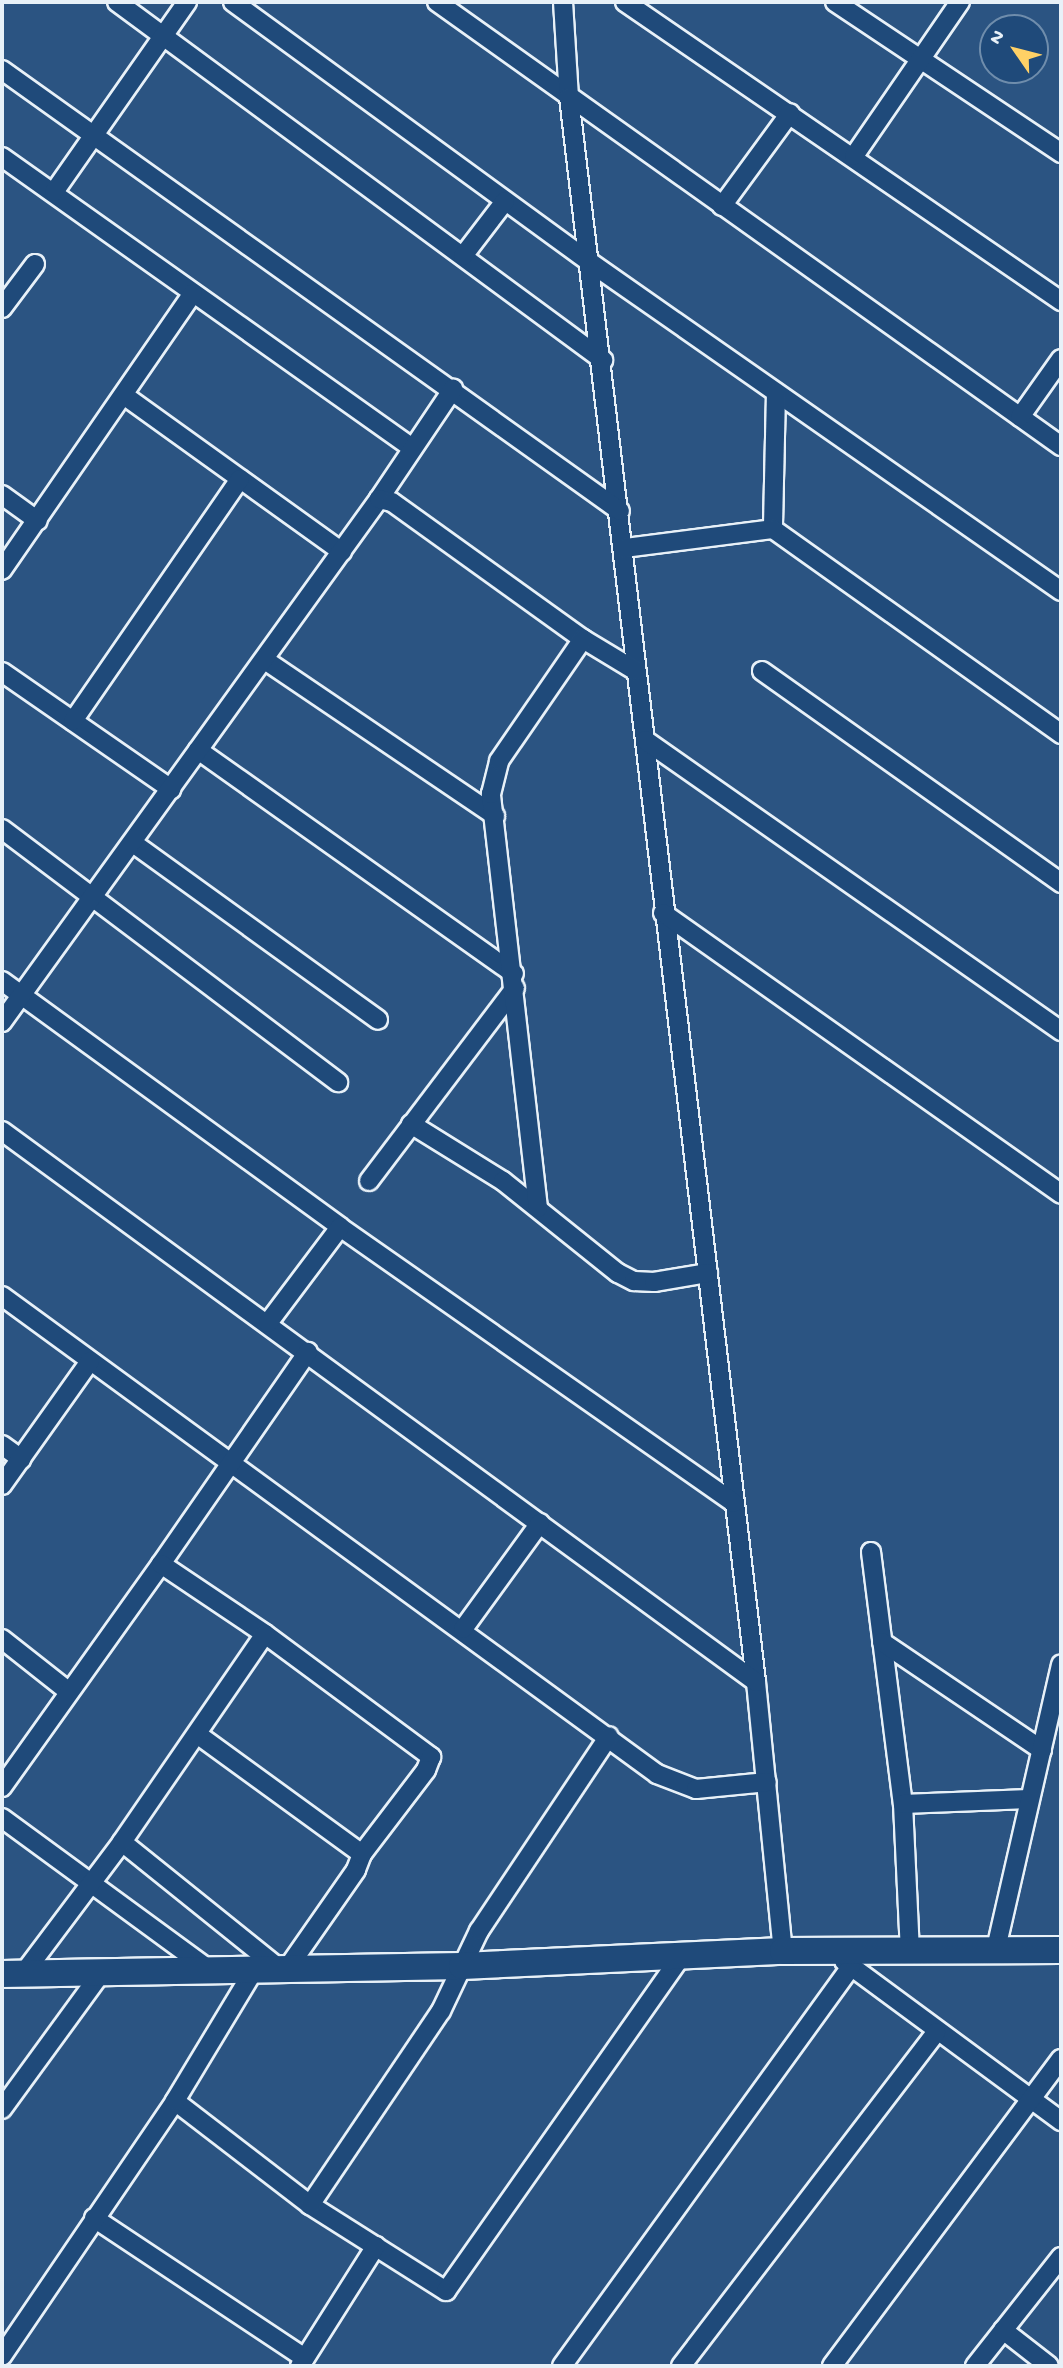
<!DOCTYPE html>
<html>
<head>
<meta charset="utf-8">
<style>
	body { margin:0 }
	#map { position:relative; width:1063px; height:2368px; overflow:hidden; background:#2b5482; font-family:"Gochi Hand",sans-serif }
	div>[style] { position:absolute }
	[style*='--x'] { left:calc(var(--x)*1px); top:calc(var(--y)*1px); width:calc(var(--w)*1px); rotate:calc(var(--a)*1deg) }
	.roads { filter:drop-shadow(2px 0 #e8f1f8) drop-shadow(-2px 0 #e8f1f8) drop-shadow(0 2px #e8f1f8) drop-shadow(0 -2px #e8f1f8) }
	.street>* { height:18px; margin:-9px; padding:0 9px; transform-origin:9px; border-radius:9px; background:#1f4a7a }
	.secondary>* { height:26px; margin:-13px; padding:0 13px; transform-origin:13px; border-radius:13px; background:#1f4a7a }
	span { translate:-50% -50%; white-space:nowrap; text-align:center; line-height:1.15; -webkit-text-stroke:7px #1f4a7a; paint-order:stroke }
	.frame { position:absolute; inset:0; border:4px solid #e8f1f8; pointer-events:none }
	.north { position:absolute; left:979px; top:14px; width:70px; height:70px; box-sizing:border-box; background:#1f4a7a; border:2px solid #6f8dac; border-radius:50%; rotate:305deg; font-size:19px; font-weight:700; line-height:28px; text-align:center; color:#e8f1f8 }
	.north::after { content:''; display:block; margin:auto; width:24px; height:32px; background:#ffd166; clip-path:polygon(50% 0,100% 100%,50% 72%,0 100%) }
</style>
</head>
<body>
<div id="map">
	<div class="roads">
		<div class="street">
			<i style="--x:117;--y:2;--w:604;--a:36.38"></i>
			<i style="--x:233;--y:2;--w:443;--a:36.1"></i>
			<i style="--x:591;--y:263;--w:573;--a:34.91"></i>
			<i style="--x:437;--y:2;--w:766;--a:35.43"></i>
			<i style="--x:563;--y:2;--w:95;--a:86.4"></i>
			<i style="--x:569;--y:97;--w:1596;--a:83.27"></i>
			<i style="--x:756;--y:1682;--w:270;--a:84.3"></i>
			<i style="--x:625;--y:2;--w:529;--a:34.44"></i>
			<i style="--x:835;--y:2;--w:272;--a:33.7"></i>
			<i style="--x:2;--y:70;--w:759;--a:35.51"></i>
			<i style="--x:854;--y:156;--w:187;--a:-55.5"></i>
			<i style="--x:2;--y:157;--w:501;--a:35.34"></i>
			<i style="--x:54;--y:192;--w:232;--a:-55"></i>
			<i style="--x:722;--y:206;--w:115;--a:-53.8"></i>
			<i style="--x:463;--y:256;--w:69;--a:-52.6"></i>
			<i style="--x:2;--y:308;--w:55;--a:-53.1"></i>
			<i style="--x:776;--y:393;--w:136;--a:91.3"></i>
			<i style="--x:773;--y:529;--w:354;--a:35.4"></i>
			<i style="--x:125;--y:396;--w:267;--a:35.7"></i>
			<i style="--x:1020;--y:417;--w:71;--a:-54.7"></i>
			<i style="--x:2;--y:495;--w:44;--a:35.8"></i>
			<i style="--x:379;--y:499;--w:133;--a:-56.1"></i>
			<i style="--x:625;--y:548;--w:149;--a:-7.3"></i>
			<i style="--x:2;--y:570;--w:336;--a:-55.4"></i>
			<i style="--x:265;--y:660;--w:278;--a:34.1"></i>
			<i style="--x:762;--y:671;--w:367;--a:35.3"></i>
			<i style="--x:2;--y:672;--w:206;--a:34.7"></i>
			<i style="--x:73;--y:721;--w:294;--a:-55.4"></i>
			<i style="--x:645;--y:740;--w:508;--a:34.97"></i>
			<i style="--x:198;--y:750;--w:387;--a:35.3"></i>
			<i style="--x:2;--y:829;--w:421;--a:37"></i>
			<i style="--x:133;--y:843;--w:302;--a:35.8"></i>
			<i style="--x:663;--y:913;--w:487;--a:35.2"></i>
			<i style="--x:2;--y:981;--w:418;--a:36"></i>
			<i style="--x:340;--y:1227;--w:481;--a:35"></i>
			<i style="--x:2;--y:1022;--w:645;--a:-54.21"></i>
			<i style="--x:379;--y:499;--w:13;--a:13"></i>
			<i style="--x:392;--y:502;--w:235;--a:35.7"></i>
			<i style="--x:583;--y:639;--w:62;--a:31.1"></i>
			<i style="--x:411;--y:1124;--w:108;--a:31.8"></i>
			<i style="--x:503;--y:1181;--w:147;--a:38.7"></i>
			<i style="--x:618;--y:1273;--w:18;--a:27"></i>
			<i style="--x:634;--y:1281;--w:20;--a:3"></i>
			<i style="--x:654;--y:1282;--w:55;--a:-9.5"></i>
			<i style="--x:2;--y:1131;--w:934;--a:36.16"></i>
			<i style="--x:369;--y:1181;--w:242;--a:-52.9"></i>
			<i style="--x:538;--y:1208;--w:417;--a:-96.5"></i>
			<i style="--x:491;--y:794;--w:34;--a:-76"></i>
			<i style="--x:499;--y:761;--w:148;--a:-55.5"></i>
			<i style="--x:2;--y:1296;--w:811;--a:36.12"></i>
			<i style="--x:657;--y:1774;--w:42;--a:21"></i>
			<i style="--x:696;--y:1789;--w:71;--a:-5.6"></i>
			<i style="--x:268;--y:1323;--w:120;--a:-53.1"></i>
			<i style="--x:2;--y:1445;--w:24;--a:36"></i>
			<i style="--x:2;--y:1485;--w:152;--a:-54.6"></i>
			<i style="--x:871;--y:1552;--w:254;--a:82.8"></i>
			<i style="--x:903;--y:1804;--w:150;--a:87.3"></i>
			<i style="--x:161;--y:1564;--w:258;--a:-55.3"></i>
			<i style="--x:463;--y:1629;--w:131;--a:-54"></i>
			<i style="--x:2;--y:1639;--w:85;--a:38.3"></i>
			<i style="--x:882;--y:1642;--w:193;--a:34"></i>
			<i style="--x:197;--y:1734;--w:204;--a:36"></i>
			<i style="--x:362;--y:1854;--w:17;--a:111"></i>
			<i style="--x:356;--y:1870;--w:121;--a:124.9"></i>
			<i style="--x:2;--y:1787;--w:274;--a:-54.5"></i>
			<i style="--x:161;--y:1564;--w:125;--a:33.9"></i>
			<i style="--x:265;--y:1634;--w:207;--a:36.5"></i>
			<i style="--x:431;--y:1757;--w:14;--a:111"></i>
			<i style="--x:426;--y:1770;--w:106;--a:127.3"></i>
			<i style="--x:903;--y:1804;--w:126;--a:-2.3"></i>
			<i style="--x:2;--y:1818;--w:259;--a:36.2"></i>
			<i style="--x:122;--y:1842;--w:203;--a:38.8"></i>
			<i style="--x:995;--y:1953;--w:296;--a:-77.1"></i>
			<i style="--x:844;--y:1961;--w:270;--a:36.4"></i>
			<i style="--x:23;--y:1974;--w:165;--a:-53.1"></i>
			<i style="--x:122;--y:1842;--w:252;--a:-55.5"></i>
			<i style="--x:175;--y:2101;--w:170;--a:37.6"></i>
			<i style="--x:310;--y:2205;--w:161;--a:32.3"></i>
			<i style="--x:446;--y:2291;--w:411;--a:-54.9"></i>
			<i style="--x:2;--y:2109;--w:168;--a:-53.9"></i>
			<i style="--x:310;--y:2205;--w:234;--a:-56"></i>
			<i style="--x:441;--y:2011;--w:89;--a:-64.6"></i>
			<i style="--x:479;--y:1931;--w:234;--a:-56.3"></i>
			<i style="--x:94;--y:2218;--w:253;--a:33.6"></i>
			<i style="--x:1003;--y:2330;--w:58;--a:38"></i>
			<i style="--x:2;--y:2356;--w:308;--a:-55.8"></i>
			<i style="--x:175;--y:2101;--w:153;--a:-58.9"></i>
			<i style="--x:300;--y:2366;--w:142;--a:-57.7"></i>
			<i style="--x:562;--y:2366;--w:493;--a:-54.1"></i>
			<i style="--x:681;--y:2366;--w:420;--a:-52.6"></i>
			<i style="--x:832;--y:2366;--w:383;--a:-53.3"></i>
			<i style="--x:975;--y:2366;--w:139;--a:-51.7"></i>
		</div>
		<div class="secondary">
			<i style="--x:2;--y:1974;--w:460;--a:-1"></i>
			<i style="--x:462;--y:1966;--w:321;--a:-2.7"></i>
			<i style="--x:783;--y:1951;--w:278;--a:-0.2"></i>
		</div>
	</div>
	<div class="frame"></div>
	<div class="north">N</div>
</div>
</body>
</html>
